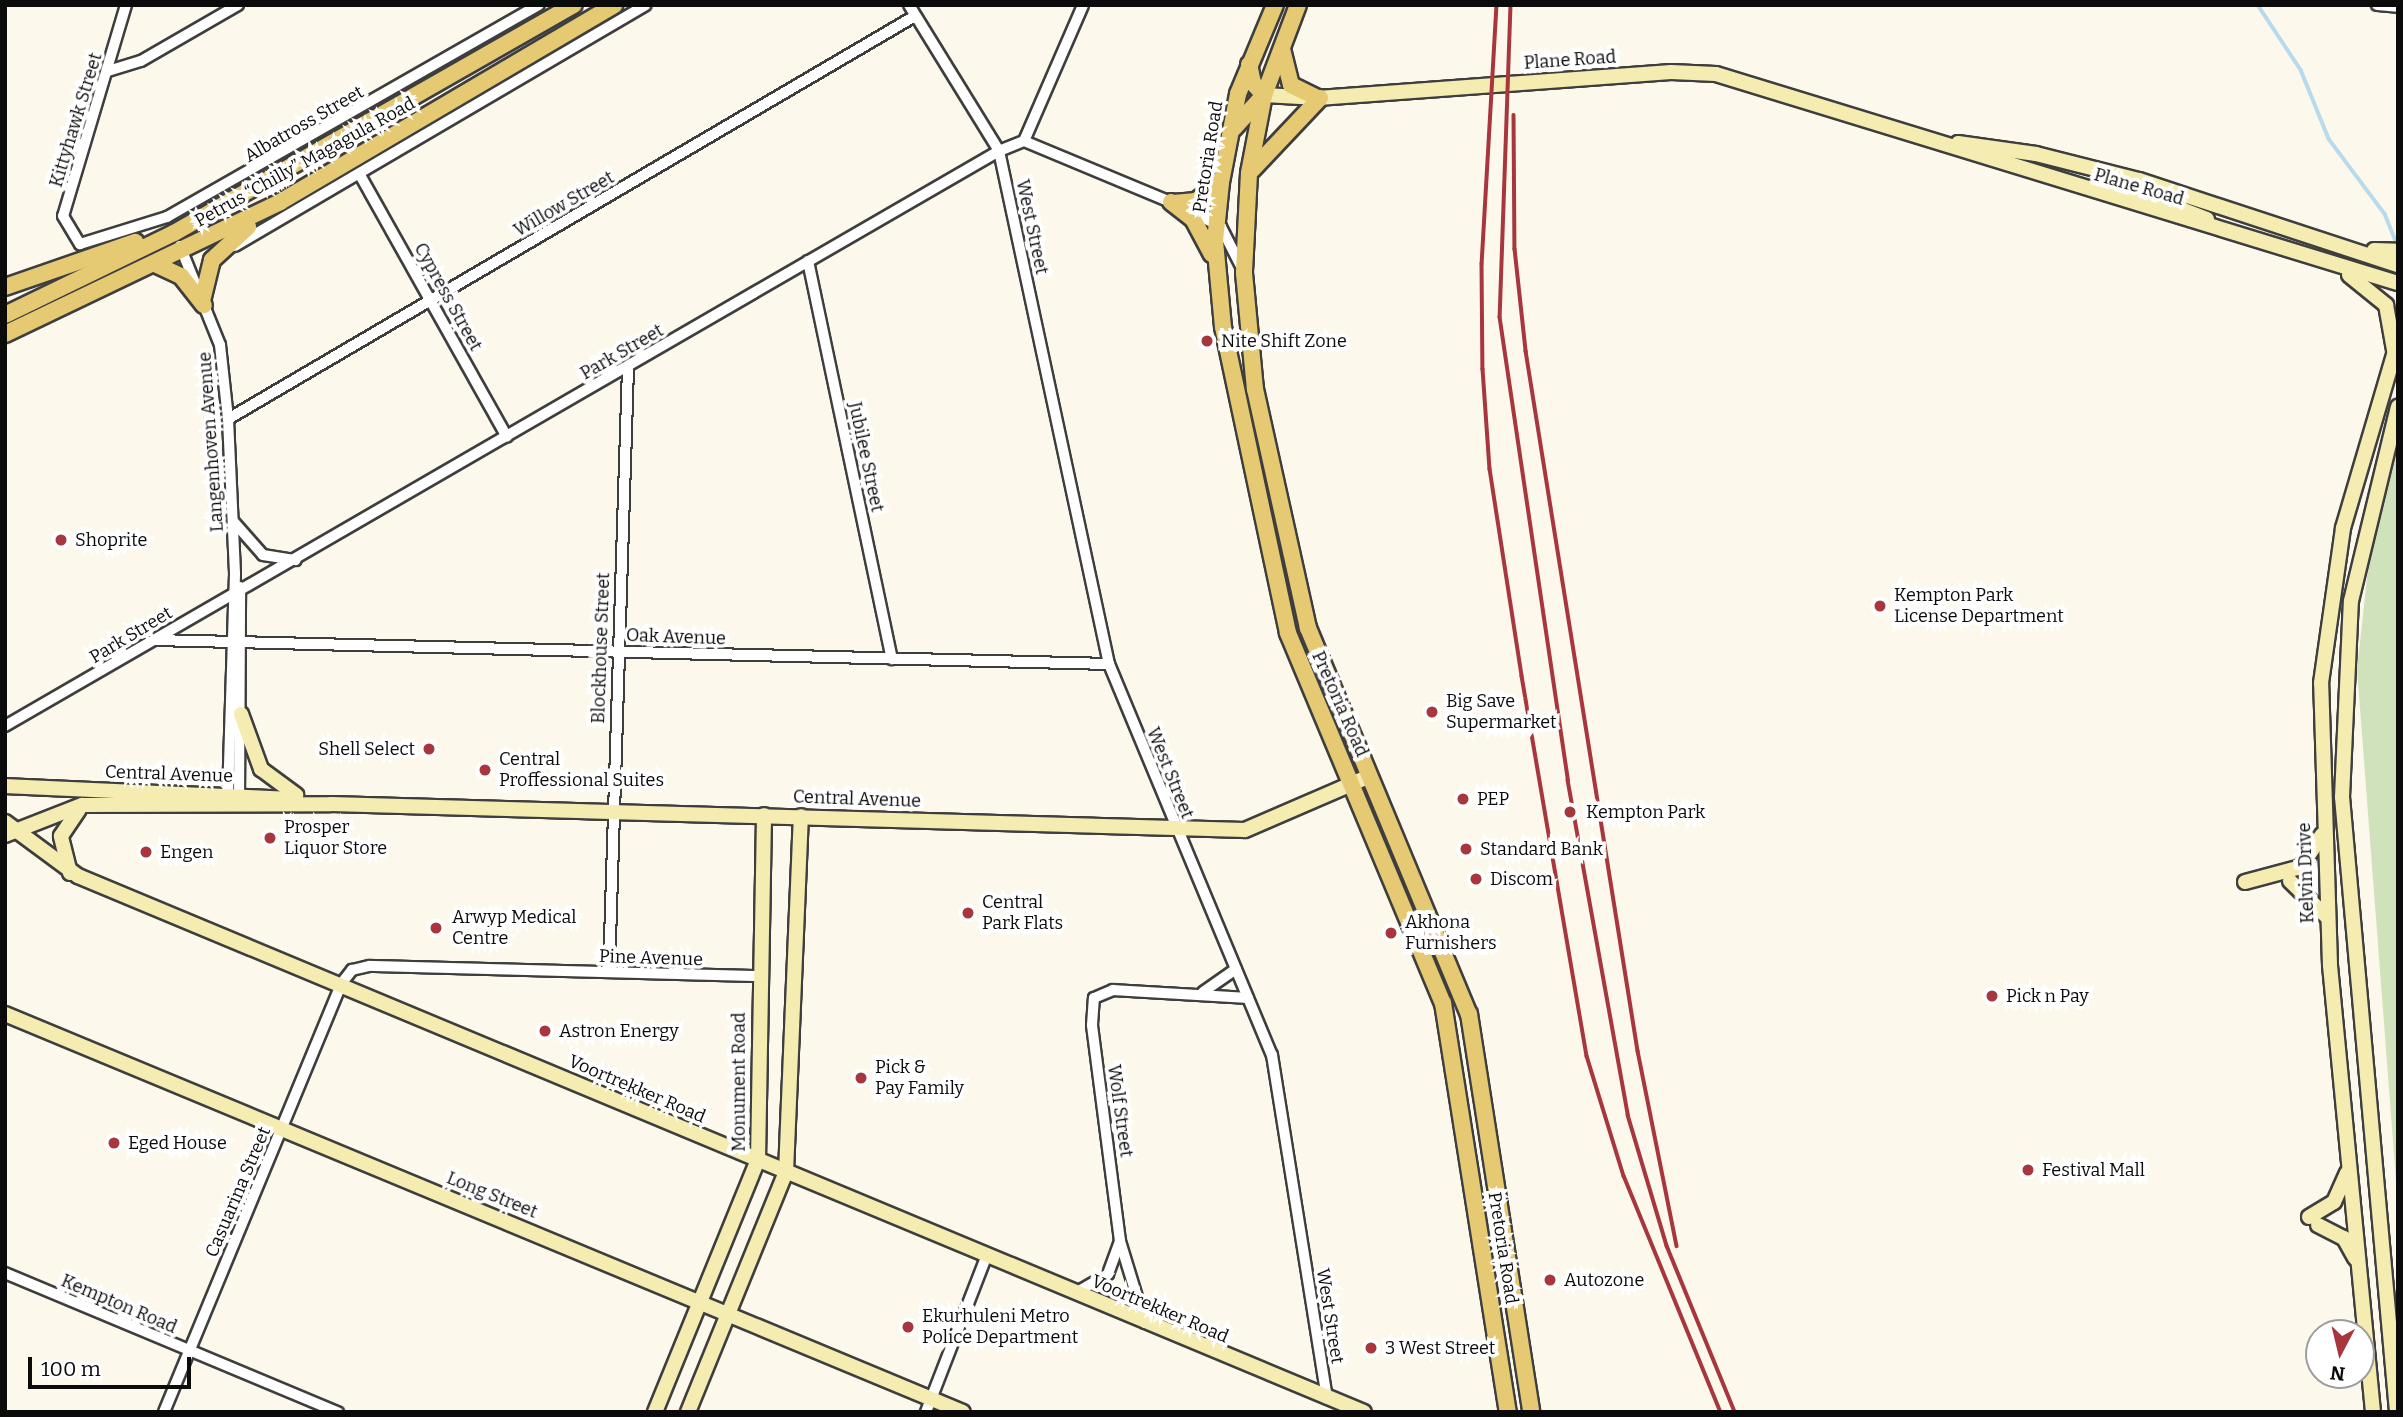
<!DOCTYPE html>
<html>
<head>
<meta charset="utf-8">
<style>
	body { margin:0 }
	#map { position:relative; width:2403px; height:1417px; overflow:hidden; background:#fcf9ec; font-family:Bitter,serif }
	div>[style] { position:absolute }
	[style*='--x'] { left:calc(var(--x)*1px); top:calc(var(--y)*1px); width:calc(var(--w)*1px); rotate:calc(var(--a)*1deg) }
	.green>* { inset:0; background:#cfe2bb }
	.stream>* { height:3.5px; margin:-1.75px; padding:0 1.75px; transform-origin:1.75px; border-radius:1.75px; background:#b8daed }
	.roads { filter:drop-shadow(2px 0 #3e3e3e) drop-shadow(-2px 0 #3e3e3e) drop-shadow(0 2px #3e3e3e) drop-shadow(0 -2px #3e3e3e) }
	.street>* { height:10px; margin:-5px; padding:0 5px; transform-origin:5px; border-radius:5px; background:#fff }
	.secondary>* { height:14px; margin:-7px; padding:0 7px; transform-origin:7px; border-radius:7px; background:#f4ecb0 }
	.primary>* { height:16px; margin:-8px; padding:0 8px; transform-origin:8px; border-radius:8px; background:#e6c973 }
	.rail>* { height:3.5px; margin:-1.75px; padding:0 1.75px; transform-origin:1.75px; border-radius:1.75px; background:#a8363d }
	.dots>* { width:19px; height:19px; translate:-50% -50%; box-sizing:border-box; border:4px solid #fff; border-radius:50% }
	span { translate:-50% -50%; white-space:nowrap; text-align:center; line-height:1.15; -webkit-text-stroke:7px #fff; paint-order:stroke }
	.street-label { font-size:18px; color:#0b0b0b }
	.poi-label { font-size:18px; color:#0b0b0b }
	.left { translate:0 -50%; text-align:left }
	.right { translate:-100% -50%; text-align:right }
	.frame { position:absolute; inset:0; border:7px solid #0b0b0b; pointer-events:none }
	.north { position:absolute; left:2305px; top:1319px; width:70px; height:70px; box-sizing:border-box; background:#fff; border:2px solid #9d9d9d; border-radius:50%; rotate:187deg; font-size:19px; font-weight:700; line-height:28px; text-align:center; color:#0b0b0b }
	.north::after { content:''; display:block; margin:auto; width:24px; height:32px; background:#a8363d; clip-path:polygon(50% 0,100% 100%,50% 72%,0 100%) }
	.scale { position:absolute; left:28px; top:1357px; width:163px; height:32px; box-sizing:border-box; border:4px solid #0b0b0b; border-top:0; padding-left:9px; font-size:21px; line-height:24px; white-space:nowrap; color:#0b0b0b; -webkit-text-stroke:5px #fff; paint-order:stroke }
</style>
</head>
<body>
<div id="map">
	<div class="green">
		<i style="clip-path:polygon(2398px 445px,2398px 1207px,2357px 669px,2369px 560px)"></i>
	</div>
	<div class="stream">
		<i style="--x:2258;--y:5;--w:78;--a:56.5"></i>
		<i style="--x:2301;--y:70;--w:74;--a:67.9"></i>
		<i style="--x:2329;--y:139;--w:94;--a:53.3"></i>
		<i style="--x:2385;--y:214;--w:35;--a:68"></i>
	</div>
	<div class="roads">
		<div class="street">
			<i style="--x:126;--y:5;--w:220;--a:106.6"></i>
			<i style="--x:63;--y:216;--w:33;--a:59"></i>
			<i style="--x:80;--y:244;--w:91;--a:-17.2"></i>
			<i style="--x:167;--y:217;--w:428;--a:-29.7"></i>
			<i style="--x:909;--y:5;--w:172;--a:58.3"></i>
			<i style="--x:999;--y:151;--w:525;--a:77.9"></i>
			<i style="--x:1109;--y:664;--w:424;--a:67.4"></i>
			<i style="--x:1272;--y:1055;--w:348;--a:80.9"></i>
			<i style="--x:2377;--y:5;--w:21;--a:5"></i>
			<i style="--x:108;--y:71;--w:34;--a:-17"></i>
			<i style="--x:141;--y:61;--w:112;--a:-30"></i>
			<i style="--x:1024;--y:141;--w:148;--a:-66.5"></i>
			<i style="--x:360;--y:175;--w:300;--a:60.7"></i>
			<i style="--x:1190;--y:211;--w:35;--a:27"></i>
			<i style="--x:1221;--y:227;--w:44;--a:62.9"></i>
			<i style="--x:180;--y:246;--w:107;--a:68"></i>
			<i style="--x:220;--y:345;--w:74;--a:83.8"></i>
			<i style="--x:228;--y:419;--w:155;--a:87.4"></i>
			<i style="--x:235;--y:574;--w:226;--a:91.8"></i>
			<i style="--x:235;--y:246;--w:476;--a:-30.4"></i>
			<i style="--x:808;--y:261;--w:407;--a:78.1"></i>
			<i style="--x:228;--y:419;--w:796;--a:-30.4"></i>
			<i style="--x:233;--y:521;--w:45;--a:48.6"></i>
			<i style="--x:263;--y:555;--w:33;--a:9"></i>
			<i style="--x:155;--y:640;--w:954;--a:1.44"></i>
			<i style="--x:5;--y:726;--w:1148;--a:-30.05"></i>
			<i style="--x:999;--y:151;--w:27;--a:-22"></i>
			<i style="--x:1024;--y:141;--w:161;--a:22.6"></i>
			<i style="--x:239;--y:803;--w:216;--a:-89.7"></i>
			<i style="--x:609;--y:972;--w:605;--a:-88.2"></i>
			<i style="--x:1203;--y:992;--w:40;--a:-34.9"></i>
			<i style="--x:5;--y:1273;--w:361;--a:22.7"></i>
			<i style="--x:1077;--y:1292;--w:36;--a:-30"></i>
			<i style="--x:1108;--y:1274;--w:35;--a:-70"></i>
			<i style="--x:1145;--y:1323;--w:86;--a:-107"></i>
			<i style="--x:1120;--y:1241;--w:218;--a:-97.4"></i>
			<i style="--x:1092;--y:1025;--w:27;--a:-86"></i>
			<i style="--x:1094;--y:998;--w:21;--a:-23"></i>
			<i style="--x:1113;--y:990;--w:135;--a:3.4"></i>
			<i style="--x:164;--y:1412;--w:463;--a:-67.5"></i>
			<i style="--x:341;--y:984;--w:18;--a:-52"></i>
			<i style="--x:352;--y:970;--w:18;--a:-13"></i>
			<i style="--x:370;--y:966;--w:388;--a:1.5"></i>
			<i style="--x:926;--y:1412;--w:168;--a:-68.8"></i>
		</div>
		<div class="secondary">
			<i style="--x:1264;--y:95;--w:54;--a:3.2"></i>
			<i style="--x:1318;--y:98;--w:354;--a:-4.2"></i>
			<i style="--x:1671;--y:72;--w:45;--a:2.5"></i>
			<i style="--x:1716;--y:74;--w:713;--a:17.04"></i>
			<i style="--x:1958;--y:143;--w:79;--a:8"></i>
			<i style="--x:2036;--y:154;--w:106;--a:14.2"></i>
			<i style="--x:2139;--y:180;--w:273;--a:18.2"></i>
			<i style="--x:2137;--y:192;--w:75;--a:21.1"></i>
			<i style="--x:2374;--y:250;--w:24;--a:2"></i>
			<i style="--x:2349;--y:275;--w:48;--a:39"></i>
			<i style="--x:2386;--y:305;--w:46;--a:79.9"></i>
			<i style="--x:241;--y:714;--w:59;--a:70"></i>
			<i style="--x:261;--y:769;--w:44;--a:36.6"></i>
			<i style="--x:5;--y:786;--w:286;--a:2.6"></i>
			<i style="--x:5;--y:822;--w:91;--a:36.5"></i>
			<i style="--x:78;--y:876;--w:1393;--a:22.63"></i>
			<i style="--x:5;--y:835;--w:83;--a:-21.3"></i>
			<i style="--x:82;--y:805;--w:249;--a:-0.2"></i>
			<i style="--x:331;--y:804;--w:914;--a:1.63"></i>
			<i style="--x:1245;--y:830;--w:136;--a:-23.4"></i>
			<i style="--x:70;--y:873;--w:38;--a:-104"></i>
			<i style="--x:61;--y:836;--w:32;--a:-56"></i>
			<i style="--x:2290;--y:881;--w:52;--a:44.2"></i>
			<i style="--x:2245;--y:882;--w:58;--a:-15"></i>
			<i style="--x:2301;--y:867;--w:38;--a:-57"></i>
			<i style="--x:5;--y:1014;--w:1037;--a:22.56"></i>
			<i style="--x:2309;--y:1217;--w:29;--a:-31"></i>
			<i style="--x:2334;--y:1202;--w:32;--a:-66"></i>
			<i style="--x:2318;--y:1225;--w:29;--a:27"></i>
			<i style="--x:2344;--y:1238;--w:23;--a:61"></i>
			<i style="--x:655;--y:1412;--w:272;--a:-67.8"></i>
			<i style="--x:758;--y:1160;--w:345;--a:-89"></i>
			<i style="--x:688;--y:1412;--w:259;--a:-67.8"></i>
			<i style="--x:786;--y:1172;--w:356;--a:-87.6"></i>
			<i style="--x:2373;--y:1412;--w:449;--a:-95.5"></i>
			<i style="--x:2330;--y:965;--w:282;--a:-91.8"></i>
			<i style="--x:2321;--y:683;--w:157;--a:-81.9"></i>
			<i style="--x:2343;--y:528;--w:195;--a:-73.6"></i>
			<i style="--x:2397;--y:1412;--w:617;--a:-95.11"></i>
			<i style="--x:2342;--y:797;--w:196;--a:-87.4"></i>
			<i style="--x:2351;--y:601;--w:200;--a:-76.4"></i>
		</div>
		<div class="primary">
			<i style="--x:1275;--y:5;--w:96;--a:112.6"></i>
			<i style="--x:1238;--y:94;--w:90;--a:100.9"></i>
			<i style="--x:1221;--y:182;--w:59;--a:95.8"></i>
			<i style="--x:1215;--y:241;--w:86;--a:84.7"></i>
			<i style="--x:1223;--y:327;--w:313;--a:78"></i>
			<i style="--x:1288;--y:633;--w:401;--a:67.3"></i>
			<i style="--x:1443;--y:1003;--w:414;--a:81"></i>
			<i style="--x:1298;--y:5;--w:96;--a:110.7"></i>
			<i style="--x:1264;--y:95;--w:79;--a:100.9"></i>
			<i style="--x:1249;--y:173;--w:100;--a:92.9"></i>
			<i style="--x:1244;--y:273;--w:117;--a:84.6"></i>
			<i style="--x:1255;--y:389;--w:245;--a:77.5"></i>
			<i style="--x:1308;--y:628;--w:418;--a:67.4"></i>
			<i style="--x:1469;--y:1014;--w:403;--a:81.1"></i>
			<i style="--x:1282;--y:49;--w:37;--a:76"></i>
			<i style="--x:1291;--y:85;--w:30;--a:26"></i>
			<i style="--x:1234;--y:128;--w:45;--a:-47.7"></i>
			<i style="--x:1264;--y:95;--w:16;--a:-133"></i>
			<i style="--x:1253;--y:83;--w:19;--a:-102"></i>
			<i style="--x:1252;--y:170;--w:99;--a:-46.6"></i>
			<i style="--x:1171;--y:202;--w:28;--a:38"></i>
			<i style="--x:1193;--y:219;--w:40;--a:62"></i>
			<i style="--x:1173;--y:203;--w:23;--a:-5"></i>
			<i style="--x:1196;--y:201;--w:31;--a:-37"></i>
			<i style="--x:155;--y:264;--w:29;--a:25"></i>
			<i style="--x:181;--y:276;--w:37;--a:52"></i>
			<i style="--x:5;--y:287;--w:138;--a:-19.1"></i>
			<i style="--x:202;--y:301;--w:42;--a:-76.3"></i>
			<i style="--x:212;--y:260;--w:49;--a:-42.5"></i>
			<i style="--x:5;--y:315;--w:188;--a:-25.9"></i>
			<i style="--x:174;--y:233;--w:460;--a:-29.7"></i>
			<i style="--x:5;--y:334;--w:305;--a:-25.6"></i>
			<i style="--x:280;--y:202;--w:388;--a:-30.5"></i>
		</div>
	</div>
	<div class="rail">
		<i style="--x:1497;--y:5;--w:259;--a:93.3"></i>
		<i style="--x:1482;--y:264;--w:105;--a:89.5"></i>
		<i style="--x:1483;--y:369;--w:100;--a:86"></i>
		<i style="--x:1490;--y:469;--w:209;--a:81.2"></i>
		<i style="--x:1522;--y:676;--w:386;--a:80.3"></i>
		<i style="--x:1587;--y:1056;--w:126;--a:72.9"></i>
		<i style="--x:1624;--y:1176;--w:255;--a:67.7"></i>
		<i style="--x:1511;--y:5;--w:312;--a:92"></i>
		<i style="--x:1500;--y:317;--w:468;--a:81.6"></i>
		<i style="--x:1568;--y:780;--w:340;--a:79.8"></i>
		<i style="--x:1628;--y:1115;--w:137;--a:73.4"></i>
		<i style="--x:1667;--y:1246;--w:179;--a:67.7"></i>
		<i style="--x:1514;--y:115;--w:134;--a:89.6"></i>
		<i style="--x:1515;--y:249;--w:103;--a:83.8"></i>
		<i style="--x:1526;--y:351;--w:709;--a:80.91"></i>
		<i style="--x:1638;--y:1051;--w:199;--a:78.7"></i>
	</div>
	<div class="dots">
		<i style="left:1207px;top:341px;background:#a8363d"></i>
		<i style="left:61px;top:540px;background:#a8363d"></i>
		<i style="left:1880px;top:606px;background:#a8363d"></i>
		<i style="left:1432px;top:712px;background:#a8363d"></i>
		<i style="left:429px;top:749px;background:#a8363d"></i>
		<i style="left:485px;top:770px;background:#a8363d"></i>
		<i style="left:1463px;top:799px;background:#a8363d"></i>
		<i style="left:1570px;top:812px;background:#a8363d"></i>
		<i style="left:270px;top:838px;background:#a8363d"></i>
		<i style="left:1466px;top:849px;background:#a8363d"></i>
		<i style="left:146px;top:852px;background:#a8363d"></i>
		<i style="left:1476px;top:879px;background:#a8363d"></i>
		<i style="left:968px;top:913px;background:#a8363d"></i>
		<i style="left:436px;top:928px;background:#a8363d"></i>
		<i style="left:1391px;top:933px;background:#a8363d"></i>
		<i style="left:1992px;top:996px;background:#a8363d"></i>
		<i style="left:545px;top:1031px;background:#a8363d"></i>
		<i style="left:861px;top:1078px;background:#a8363d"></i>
		<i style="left:114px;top:1143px;background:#a8363d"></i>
		<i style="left:2028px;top:1170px;background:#a8363d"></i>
		<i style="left:1550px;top:1280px;background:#a8363d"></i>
		<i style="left:908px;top:1327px;background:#a8363d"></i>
		<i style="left:1371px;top:1348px;background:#a8363d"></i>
	</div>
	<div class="street-label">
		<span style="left:1570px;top:60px;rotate:-4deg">Plane Road</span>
		<span style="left:76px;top:120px;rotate:-73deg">Kittyhawk Street</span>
		<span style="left:304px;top:124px;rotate:-30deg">Albatross Street</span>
		<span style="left:1208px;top:157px;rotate:-81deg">Pretoria Road</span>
		<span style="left:305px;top:162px;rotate:-29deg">Petrus “Chilly” Magagula Road</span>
		<span style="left:2139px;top:187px;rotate:16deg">Plane Road</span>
		<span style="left:564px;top:204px;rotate:-30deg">Willow Street</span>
		<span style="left:1032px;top:227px;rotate:78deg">West Street</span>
		<span style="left:448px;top:297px;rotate:61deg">Cypress Street</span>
		<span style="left:622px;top:352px;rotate:-30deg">Park Street</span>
		<span style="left:211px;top:442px;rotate:-94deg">Langenhoven Avenue</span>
		<span style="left:866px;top:457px;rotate:78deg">Jubilee Street</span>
		<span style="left:131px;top:635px;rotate:-31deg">Park Street</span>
		<span style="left:676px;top:637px;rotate:2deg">Oak Avenue</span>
		<span style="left:601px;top:648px;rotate:-88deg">Blockhouse Street</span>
		<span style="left:1340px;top:704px;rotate:66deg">Pretoria Road</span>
		<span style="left:1170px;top:773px;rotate:68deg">West Street</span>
		<span style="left:169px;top:774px;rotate:2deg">Central Avenue</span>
		<span style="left:857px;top:799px;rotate:2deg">Central Avenue</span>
		<span style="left:2306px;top:873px;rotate:-92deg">Kelvin Drive</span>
		<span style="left:651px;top:958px;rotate:2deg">Pine Avenue</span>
		<span style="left:739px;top:1082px;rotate:-90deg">Monument Road</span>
		<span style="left:637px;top:1089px;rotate:23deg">Voortrekker Road</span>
		<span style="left:1120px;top:1111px;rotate:82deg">Wolf Street</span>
		<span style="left:238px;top:1192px;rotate:-67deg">Casuarina Street</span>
		<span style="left:492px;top:1195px;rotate:22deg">Long Street</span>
		<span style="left:1503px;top:1248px;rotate:81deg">Pretoria Road</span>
		<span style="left:119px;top:1304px;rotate:23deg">Kempton Road</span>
		<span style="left:1160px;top:1309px;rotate:23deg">Voortrekker Road</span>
		<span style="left:1330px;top:1316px;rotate:81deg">West Street</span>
	</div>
	<div class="poi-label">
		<span class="left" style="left:1221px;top:341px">Nite Shift Zone</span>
		<span class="left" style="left:75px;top:540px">Shoprite</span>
		<span class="left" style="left:1894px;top:606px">Kempton Park<br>License Department</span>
		<span class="left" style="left:1446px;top:712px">Big Save<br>Supermarket</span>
		<span class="right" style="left:415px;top:749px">Shell Select</span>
		<span class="left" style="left:499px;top:770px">Central<br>Proffessional Suites</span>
		<span class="left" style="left:1477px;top:799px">PEP</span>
		<span class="left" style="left:1586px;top:812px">Kempton Park</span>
		<span class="left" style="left:284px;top:838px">Prosper<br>Liquor Store</span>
		<span class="left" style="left:1480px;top:849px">Standard Bank</span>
		<span class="left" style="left:160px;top:852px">Engen</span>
		<span class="left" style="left:1490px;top:879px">Discom</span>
		<span class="left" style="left:982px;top:913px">Central<br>Park Flats</span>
		<span class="left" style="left:452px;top:928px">Arwyp Medical<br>Centre</span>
		<span class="left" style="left:1405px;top:933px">Akhona<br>Furnishers</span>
		<span class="left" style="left:2006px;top:996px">Pick n Pay</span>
		<span class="left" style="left:559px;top:1031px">Astron Energy</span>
		<span class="left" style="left:875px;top:1078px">Pick &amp;<br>Pay Family</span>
		<span class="left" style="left:128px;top:1143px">Eged House</span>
		<span class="left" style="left:2042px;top:1170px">Festival Mall</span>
		<span class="left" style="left:1564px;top:1280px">Autozone</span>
		<span class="left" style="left:922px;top:1327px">Ekurhuleni Metro<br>Police Department</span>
		<span class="left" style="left:1385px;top:1348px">3 West Street</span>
	</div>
	<div class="frame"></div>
	<div class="north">N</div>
	<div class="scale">100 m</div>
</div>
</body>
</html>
